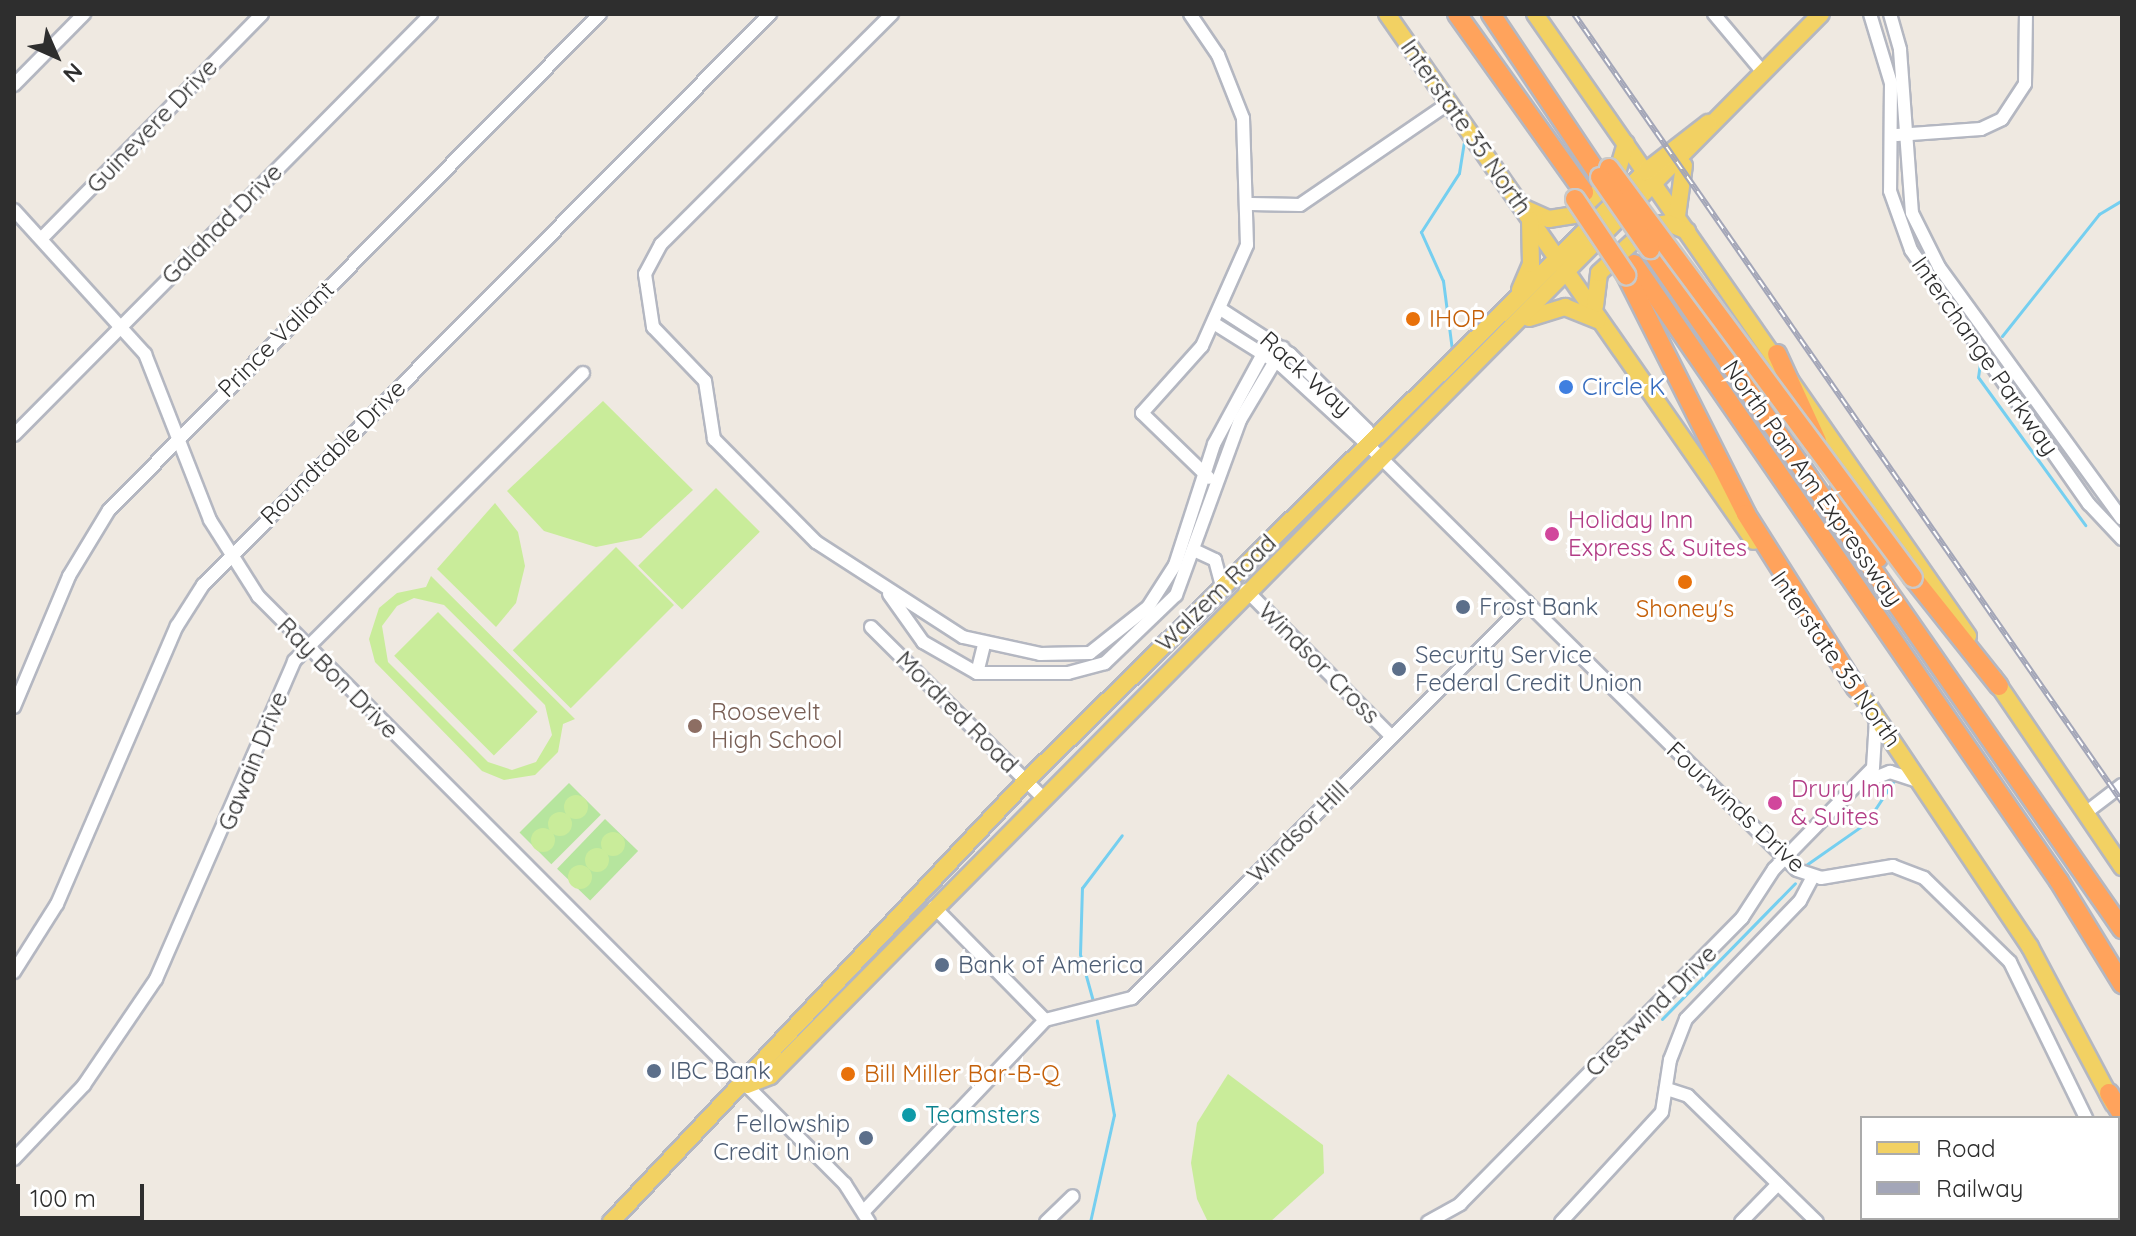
<!DOCTYPE html>
<html>
<head>
<meta charset="utf-8">
<style>
	body { margin:0 }
	#map { position:relative; width:2136px; height:1236px; overflow:hidden; background:#efe9e1; font-family:Quicksand,sans-serif }
	div>[style] { position:absolute }
	[style*='--x'] { left:calc(var(--x)*1px); top:calc(var(--y)*1px); width:calc(var(--w)*1px); rotate:calc(var(--a)*1deg) }
	.green>* { inset:0; background:#b6e59e; transform-origin:0 0 }
	.pitch>* { inset:0; background:#c9ec9a; transform-origin:0 0 }
	.round { border-radius:50% }
	.stream>* { height:3px; margin:-1.5px; padding:0 1.5px; transform-origin:1.5px; border-radius:1.5px; background:#75cff0 }
	.roads { filter:drop-shadow(2px 0 #b4b7c1) drop-shadow(-2px 0 #b4b7c1) drop-shadow(0 2px #b4b7c1) drop-shadow(0 -2px #b4b7c1) }
	.minor>* { height:12px; margin:-6px; padding:0 6px; transform-origin:6px; border-radius:6px; background:#fff }
	.major>* { height:16px; margin:-8px; padding:0 8px; transform-origin:8px; border-radius:8px; background:#f2d163 }
	.highway>* { height:18px; margin:-9px; padding:0 9px; transform-origin:9px; border-radius:9px; background:#ffa35c }
	.rail>* { height:6px; margin-top:-3px; transform-origin:0; background:repeating-linear-gradient(90deg,#fff 0 9px,#a3a6b8 0 18px); box-sizing:border-box; border-block:2px solid #a3a6b8 }
	.bridges { filter:drop-shadow(2px 0 #c9c9c9) drop-shadow(-2px 0 #c9c9c9) drop-shadow(0 2px #c9c9c9) drop-shadow(0 -2px #c9c9c9) }
	.highway-bridge>* { height:18px; margin:-9px; padding:0 9px; transform-origin:9px; border-radius:9px; background:#ffa35c }
	.dots>* { width:22px; height:22px; translate:-50% -50%; box-sizing:border-box; border:4px solid #fff; border-radius:50% }
	span { translate:-50% -50%; white-space:nowrap; text-align:center; line-height:1.15; -webkit-text-stroke:6px #fff; paint-order:stroke }
	.street-label { font-size:24px; color:#2e2e2e }
	.food-label { font-size:24px; color:#c56008 }
	.left { translate:0 -50%; text-align:left }
	.shop-label { font-size:24px; color:#366cbe }
	.hotel-label { font-size:24px; color:#b23c85 }
	.service-label { font-size:24px; color:#4e5e75 }
	.right { translate:-100% -50%; text-align:right }
	.education-label { font-size:24px; color:#785e54 }
	.culture-label { font-size:24px; color:#0d838f }
	.frame { position:absolute; inset:0; border:16px solid #2e2e2e; pointer-events:none }
	.legend { position:absolute; left:1860px; top:1116px; width:260px; height:104px; box-sizing:border-box; background:#fff; border:2px solid #ababab; margin:0; padding:10px 14px; list-style:none; font-size:24px; color:#2e2e2e }
	.legend li { display:flex; align-items:center; gap:16px; height:40px }
	.legend b { width:40px; border:2px solid #ababab }
	.north { position:absolute; left:16px; top:16px; width:80px; height:80px; -webkit-text-stroke:6px #fff; paint-order:stroke; rotate:135deg; font-size:22px; font-weight:700; line-height:32px; text-align:center; color:#2e2e2e }
	.north::after { content:''; display:block; margin:auto; width:28px; height:36px; background:#2e2e2e; clip-path:polygon(50% 0,100% 100%,50% 72%,0 100%) }
	.scale { position:absolute; left:16px; top:1184px; width:128px; height:36px; box-sizing:border-box; border:4px solid #2e2e2e; border-top:0; padding-left:10px; font-size:24px; line-height:28px; white-space:nowrap; color:#2e2e2e; -webkit-text-stroke:6px #fff; paint-order:stroke }
</style>
</head>
<body>
<div id="map">
	<div class="green">
		<i style="left:569px;top:783px;width:45px;height:70px;rotate:45deg"></i>
		<i style="left:605px;top:819px;width:46px;height:69px;rotate:44deg"></i>
	</div>
	<div class="pitch">
		<i style="clip-path:polygon(603px 401px,693px 490px,641px 538px,596px 547px,544px 531px,507px 491px)"></i>
		<i style="left:716px;top:488px;width:62px;height:110px;rotate:45deg"></i>
		<i style="clip-path:polygon(495px 503px,518px 532px,525px 566px,516px 603px,496px 627px,437px 569px)"></i>
		<i style="left:616px;top:547px;width:82px;height:146px;rotate:45deg"></i>
		<i style="clip-path:polygon(evenodd,431px 576px,575px 719px,563px 724px,558px 752px,535px 775px,504px 780px,482px 771px,375px 662px,369px 639px,379px 608px,397px 593px,426px 587px,431px 576px,414px 598px,444px 605px,545px 705px,552px 735px,536px 762px,512px 770px,488px 762px,388px 662px,382px 626px,397px 606px,414px 598px)"></i>
		<i style="left:438px;top:612px;width:141px;height:62px;rotate:45deg"></i>
		<i class="round" style="left:564px;top:795px;width:24px;height:24px"></i>
		<i class="round" style="left:548px;top:812px;width:24px;height:24px"></i>
		<i class="round" style="left:531px;top:828px;width:24px;height:24px"></i>
		<i class="round" style="left:601px;top:832px;width:24px;height:24px"></i>
		<i class="round" style="left:585px;top:848px;width:24px;height:24px"></i>
		<i class="round" style="left:568px;top:865px;width:24px;height:24px"></i>
		<i style="clip-path:polygon(1228px 1074px,1323px 1145px,1324px 1173px,1270px 1222px,1208px 1222px,1197px 1199px,1191px 1163px,1197px 1123px)"></i>
	</div>
	<div class="stream">
		<i style="--x:2002;--y:336;--w:156;--a:-51.5"></i>
		<i style="--x:2099;--y:214;--w:27;--a:-31"></i>
		<i style="--x:1452;--y:350;--w:70;--a:-97.4"></i>
		<i style="--x:1443;--y:281;--w:54;--a:-114.2"></i>
		<i style="--x:1421;--y:232;--w:70;--a:-57.2"></i>
		<i style="--x:1459;--y:173;--w:30;--a:-81"></i>
		<i style="--x:1980;--y:363;--w:14;--a:98"></i>
		<i style="--x:1978;--y:377;--w:183;--a:54.1"></i>
		<i style="--x:1806;--y:865;--w:73;--a:-35"></i>
		<i style="--x:1866;--y:823;--w:53;--a:-56.6"></i>
		<i style="--x:1093;--y:1001;--w:49;--a:-105.5"></i>
		<i style="--x:1080;--y:954;--w:66;--a:-88.3"></i>
		<i style="--x:1082;--y:888;--w:66;--a:-53"></i>
		<i style="--x:1662;--y:1019;--w:190;--a:-45.6"></i>
		<i style="--x:1090;--y:1222;--w:110;--a:-77.4"></i>
		<i style="--x:1114;--y:1115;--w:96;--a:-100.3"></i>
	</div>
	<div class="roads">
		<div class="minor">
			<i style="--x:892;--y:14;--w:326;--a:135.1"></i>
			<i style="--x:661;--y:244;--w:34;--a:118"></i>
			<i style="--x:645;--y:274;--w:54;--a:81.4"></i>
			<i style="--x:653;--y:327;--w:75;--a:46.1"></i>
			<i style="--x:705;--y:381;--w:59;--a:81.2"></i>
			<i style="--x:714;--y:439;--w:145;--a:45.3"></i>
			<i style="--x:816;--y:542;--w:175;--a:32.9"></i>
			<i style="--x:963;--y:637;--w:79;--a:12.4"></i>
			<i style="--x:1040;--y:654;--w:50;--a:-1.1"></i>
			<i style="--x:1090;--y:653;--w:74;--a:-38.4"></i>
			<i style="--x:1148;--y:607;--w:50;--a:-57.3"></i>
			<i style="--x:1175;--y:565;--w:127;--a:-72.1"></i>
			<i style="--x:1214;--y:444;--w:119;--a:-61.5"></i>
			<i style="--x:1190;--y:14;--w:50;--a:55.7"></i>
			<i style="--x:1218;--y:55;--w:68;--a:68.4"></i>
			<i style="--x:1243;--y:118;--w:127;--a:88.2"></i>
			<i style="--x:1247;--y:245;--w:111;--a:114"></i>
			<i style="--x:1202;--y:346;--w:90;--a:131.8"></i>
			<i style="--x:1142;--y:413;--w:93;--a:44.1"></i>
			<i style="--x:1714;--y:14;--w:73;--a:50"></i>
			<i style="--x:1870;--y:14;--w:72;--a:73.1"></i>
			<i style="--x:1891;--y:83;--w:108;--a:90.5"></i>
			<i style="--x:1890;--y:191;--w:63;--a:70.4"></i>
			<i style="--x:1911;--y:250;--w:310;--a:55"></i>
			<i style="--x:2089;--y:504;--w:48;--a:46.7"></i>
			<i style="--x:1890;--y:14;--w:37;--a:74"></i>
			<i style="--x:1900;--y:50;--w:163;--a:85.8"></i>
			<i style="--x:1912;--y:213;--w:60;--a:63.4"></i>
			<i style="--x:1939;--y:267;--w:311;--a:54"></i>
			<i style="--x:14;--y:85;--w:100;--a:-45.4"></i>
			<i style="--x:1897;--y:135;--w:84;--a:-4.1"></i>
			<i style="--x:1981;--y:129;--w:23;--a:-25"></i>
			<i style="--x:2002;--y:119;--w:42;--a:-56.7"></i>
			<i style="--x:2025;--y:84;--w:70;--a:-89.2"></i>
			<i style="--x:1251;--y:204;--w:49;--a:1.2"></i>
			<i style="--x:1300;--y:205;--w:181;--a:-34.4"></i>
			<i style="--x:14;--y:210;--w:195;--a:47.7"></i>
			<i style="--x:145;--y:354;--w:178;--a:68.6"></i>
			<i style="--x:210;--y:520;--w:90;--a:57.7"></i>
			<i style="--x:258;--y:596;--w:831;--a:45.05"></i>
			<i style="--x:845;--y:1184;--w:45;--a:57.7"></i>
			<i style="--x:42;--y:238;--w:314;--a:-45.5"></i>
			<i style="--x:1222;--y:310;--w:81;--a:32.9"></i>
			<i style="--x:1290;--y:354;--w:108;--a:44.6"></i>
			<i style="--x:1367;--y:430;--w:16;--a:83"></i>
			<i style="--x:1215;--y:324;--w:79;--a:32.1"></i>
			<i style="--x:1282;--y:366;--w:118;--a:42.6"></i>
			<i style="--x:1369;--y:446;--w:602;--a:44.73"></i>
			<i style="--x:1797;--y:870;--w:25;--a:18"></i>
			<i style="--x:1821;--y:878;--w:73;--a:-9.5"></i>
			<i style="--x:1893;--y:866;--w:33;--a:21"></i>
			<i style="--x:1924;--y:878;--w:120;--a:44.3"></i>
			<i style="--x:2010;--y:962;--w:174;--a:64"></i>
			<i style="--x:14;--y:435;--w:593;--a:-45.27"></i>
			<i style="--x:1196;--y:551;--w:21;--a:25"></i>
			<i style="--x:1215;--y:560;--w:27;--a:75"></i>
			<i style="--x:1246;--y:590;--w:207;--a:45.2"></i>
			<i style="--x:889;--y:594;--w:59;--a:54.7"></i>
			<i style="--x:923;--y:642;--w:62;--a:29.9"></i>
			<i style="--x:977;--y:673;--w:91;--a:0"></i>
			<i style="--x:1068;--y:673;--w:38;--a:-15"></i>
			<i style="--x:1105;--y:663;--w:98;--a:-43.8"></i>
			<i style="--x:1176;--y:595;--w:186;--a:-69.9"></i>
			<i style="--x:1240;--y:420;--w:84;--a:-59.2"></i>
			<i style="--x:871;--y:627;--w:240;--a:44.8"></i>
			<i style="--x:977;--y:673;--w:30;--a:-76"></i>
			<i style="--x:14;--y:707;--w:142;--a:-67.2"></i>
			<i style="--x:69;--y:576;--w:77;--a:-58.8"></i>
			<i style="--x:109;--y:510;--w:698;--a:-45.29"></i>
			<i style="--x:1865;--y:782;--w:27;--a:-22"></i>
			<i style="--x:1890;--y:772;--w:29;--a:18"></i>
			<i style="--x:2088;--y:811;--w:43;--a:-37.4"></i>
			<i style="--x:934;--y:907;--w:158;--a:45.5"></i>
			<i style="--x:14;--y:972;--w:80;--a:-57.7"></i>
			<i style="--x:57;--y:904;--w:303;--a:-66.7"></i>
			<i style="--x:177;--y:626;--w:49;--a:-57.6"></i>
			<i style="--x:203;--y:585;--w:805;--a:-45.2"></i>
			<i style="--x:1045;--y:1020;--w:90;--a:-14.2"></i>
			<i style="--x:1132;--y:998;--w:559;--a:-45.07"></i>
			<i style="--x:1667;--y:1089;--w:22;--a:18"></i>
			<i style="--x:1688;--y:1096;--w:180;--a:44.3"></i>
			<i style="--x:14;--y:1159;--w:102;--a:-46.6"></i>
			<i style="--x:84;--y:1085;--w:128;--a:-55.8"></i>
			<i style="--x:156;--y:979;--w:347;--a:-66.5"></i>
			<i style="--x:294;--y:661;--w:408;--a:-44.9"></i>
			<i style="--x:2118;--y:1198;--w:9;--a:-63"></i>
			<i style="--x:865;--y:1210;--w:262;--a:-46.5"></i>
			<i style="--x:2099;--y:1218;--w:6;--a:45"></i>
			<i style="--x:1046;--y:1222;--w:37;--a:-44"></i>
			<i style="--x:1428;--y:1222;--w:37;--a:-29"></i>
			<i style="--x:1460;--y:1204;--w:402;--a:-45.4"></i>
			<i style="--x:1742;--y:918;--w:59;--a:-56.9"></i>
			<i style="--x:1774;--y:869;--w:141;--a:-45.6"></i>
			<i style="--x:1873;--y:768;--w:49;--a:-86.5"></i>
			<i style="--x:1561;--y:1222;--w:149;--a:-47.4"></i>
			<i style="--x:1662;--y:1112;--w:53;--a:-81.3"></i>
			<i style="--x:1670;--y:1060;--w:44;--a:-68.7"></i>
			<i style="--x:1686;--y:1019;--w:164;--a:-46"></i>
			<i style="--x:1800;--y:901;--w:26;--a:-62"></i>
			<i style="--x:1741;--y:1222;--w:53;--a:-45.8"></i>
		</div>
		<div class="major">
			<i style="--x:1387;--y:14;--w:642;--a:55.15"></i>
			<i style="--x:1535;--y:14;--w:758;--a:55.16"></i>
			<i style="--x:1524;--y:208;--w:27;--a:24"></i>
			<i style="--x:1549;--y:219;--w:25;--a:-9"></i>
			<i style="--x:1574;--y:215;--w:57;--a:-42.9"></i>
			<i style="--x:1616;--y:176;--w:34;--a:-73"></i>
			<i style="--x:1677;--y:216;--w:51;--a:-82.2"></i>
			<i style="--x:1520;--y:290;--w:28;--a:-67"></i>
			<i style="--x:1531;--y:264;--w:44;--a:-91.3"></i>
			<i style="--x:1595;--y:306;--w:33;--a:-83"></i>
			<i style="--x:1599;--y:273;--w:69;--a:-42.7"></i>
			<i style="--x:1650;--y:226;--w:18;--a:-9"></i>
			<i style="--x:1668;--y:223;--w:21;--a:23"></i>
			<i style="--x:1529;--y:318;--w:38;--a:-17"></i>
			<i style="--x:1565;--y:307;--w:35;--a:22"></i>
			<i style="--x:1993;--y:677;--w:230;--a:55.8"></i>
			<i style="--x:1850;--y:678;--w:324;--a:56.2"></i>
			<i style="--x:2030;--y:947;--w:177;--a:62"></i>
			<i style="--x:747;--y:1085;--w:25;--a:-21"></i>
			<i style="--x:770;--y:1076;--w:1494;--a:-45.3"></i>
			<i style="--x:611;--y:1222;--w:606;--a:-46.74"></i>
			<i style="--x:1026;--y:781;--w:868;--a:-44.53"></i>
			<i style="--x:1645;--y:172;--w:80;--a:-37.9"></i>
		</div>
		<div class="highway">
			<i style="--x:1457;--y:14;--w:219;--a:54.5"></i>
			<i style="--x:1491;--y:14;--w:196;--a:56.2"></i>
			<i style="--x:1650;--y:249;--w:828;--a:55.23"></i>
			<i style="--x:1634;--y:264;--w:749;--a:55.44"></i>
			<i style="--x:2059;--y:881;--w:121;--a:58.5"></i>
			<i style="--x:1626;--y:275;--w:267;--a:63.3"></i>
			<i style="--x:1746;--y:514;--w:206;--a:57.7"></i>
			<i style="--x:1777;--y:354;--w:96;--a:65.3"></i>
			<i style="--x:1840;--y:489;--w:79;--a:61.2"></i>
			<i style="--x:1913;--y:578;--w:138;--a:51.5"></i>
			<i style="--x:2109;--y:1093;--w:26;--a:59"></i>
		</div>
	</div>
	<div class="rail">
		<i style="--x:1574;--y:14;--w:960;--a:55.18"></i>
	</div>
	<div class="bridges">
		<div class="highway-bridge">
			<i style="--x:1609;--y:168;--w:510;--a:53.44"></i>
			<i style="--x:1600;--y:177;--w:88;--a:55.2"></i>
			<i style="--x:1575;--y:199;--w:92;--a:56.1"></i>
		</div>
	</div>
	<div class="dots">
		<i style="left:1413px;top:319px;background:#e8710a"></i>
		<i style="left:1566px;top:387px;background:#3f7fe0"></i>
		<i style="left:1552px;top:534px;background:#d1479c"></i>
		<i style="left:1685px;top:582px;background:#e8710a"></i>
		<i style="left:1463px;top:607px;background:#5c6f8a"></i>
		<i style="left:1399px;top:669px;background:#5c6f8a"></i>
		<i style="left:695px;top:726px;background:#8d6e63"></i>
		<i style="left:1775px;top:803px;background:#d1479c"></i>
		<i style="left:942px;top:965px;background:#5c6f8a"></i>
		<i style="left:654px;top:1071px;background:#5c6f8a"></i>
		<i style="left:848px;top:1074px;background:#e8710a"></i>
		<i style="left:909px;top:1115px;background:#0f9aa8"></i>
		<i style="left:866px;top:1138px;background:#5c6f8a"></i>
	</div>
	<div class="street-label">
		<span style="left:152px;top:126px;rotate:-46deg">Guinevere Drive</span>
		<span style="left:1466px;top:127px;rotate:55deg">Interstate 35 North</span>
		<span style="left:222px;top:224px;rotate:-45deg">Galahad Drive</span>
		<span style="left:276px;top:339px;rotate:-45deg">Prince Valiant</span>
		<span style="left:1985px;top:356px;rotate:55deg">Interchange Parkway</span>
		<span style="left:1306px;top:374px;rotate:42deg">Rack Way</span>
		<span style="left:333px;top:452px;rotate:-45deg">Roundtable Drive</span>
		<span style="left:1813px;top:483px;rotate:55deg">North Pan Am Expressway</span>
		<span style="left:1216px;top:593px;rotate:-44deg">Walzem Road</span>
		<span style="left:1836px;top:659px;rotate:55deg">Interstate 35 North</span>
		<span style="left:1319px;top:663px;rotate:45deg">Windsor Cross</span>
		<span style="left:338px;top:678px;rotate:45deg">Ray Bon Drive</span>
		<span style="left:957px;top:712px;rotate:45deg">Mordred Road</span>
		<span style="left:253px;top:761px;rotate:-68deg">Gawain Drive</span>
		<span style="left:1736px;top:807px;rotate:43deg">Fourwinds Drive</span>
		<span style="left:1298px;top:832px;rotate:-45deg">Windsor Hill</span>
		<span style="left:1651px;top:1011px;rotate:-45deg">Crestwind Drive</span>
	</div>
	<div class="food-label">
		<span class="left" style="left:1429px;top:319px">IHOP</span>
		<span style="left:1685px;top:609px">Shoney's</span>
		<span class="left" style="left:864px;top:1074px">Bill Miller Bar-B-Q</span>
	</div>
	<div class="shop-label">
		<span class="left" style="left:1582px;top:387px">Circle K</span>
	</div>
	<div class="hotel-label">
		<span class="left" style="left:1568px;top:534px">Holiday Inn<br>Express &amp; Suites</span>
		<span class="left" style="left:1791px;top:803px">Drury Inn<br>&amp; Suites</span>
	</div>
	<div class="service-label">
		<span class="left" style="left:1479px;top:607px">Frost Bank</span>
		<span class="left" style="left:1415px;top:669px">Security Service<br>Federal Credit Union</span>
		<span class="left" style="left:958px;top:965px">Bank of America</span>
		<span class="left" style="left:670px;top:1071px">IBC Bank</span>
		<span class="right" style="left:850px;top:1138px">Fellowship<br>Credit Union</span>
	</div>
	<div class="education-label">
		<span class="left" style="left:711px;top:726px">Roosevelt<br>High School</span>
	</div>
	<div class="culture-label">
		<span class="left" style="left:925px;top:1115px">Teamsters</span>
	</div>
	<div class="frame"></div>
	<ul class="legend">
	<li><b style="height:10px;background:#f2d163"></b>Road</li>
	<li><b style="height:10px;background:#a3a6b8"></b>Railway</li>
	</ul>
	<div class="north">N</div>
	<div class="scale">100 m</div>
</div>
</body>
</html>
